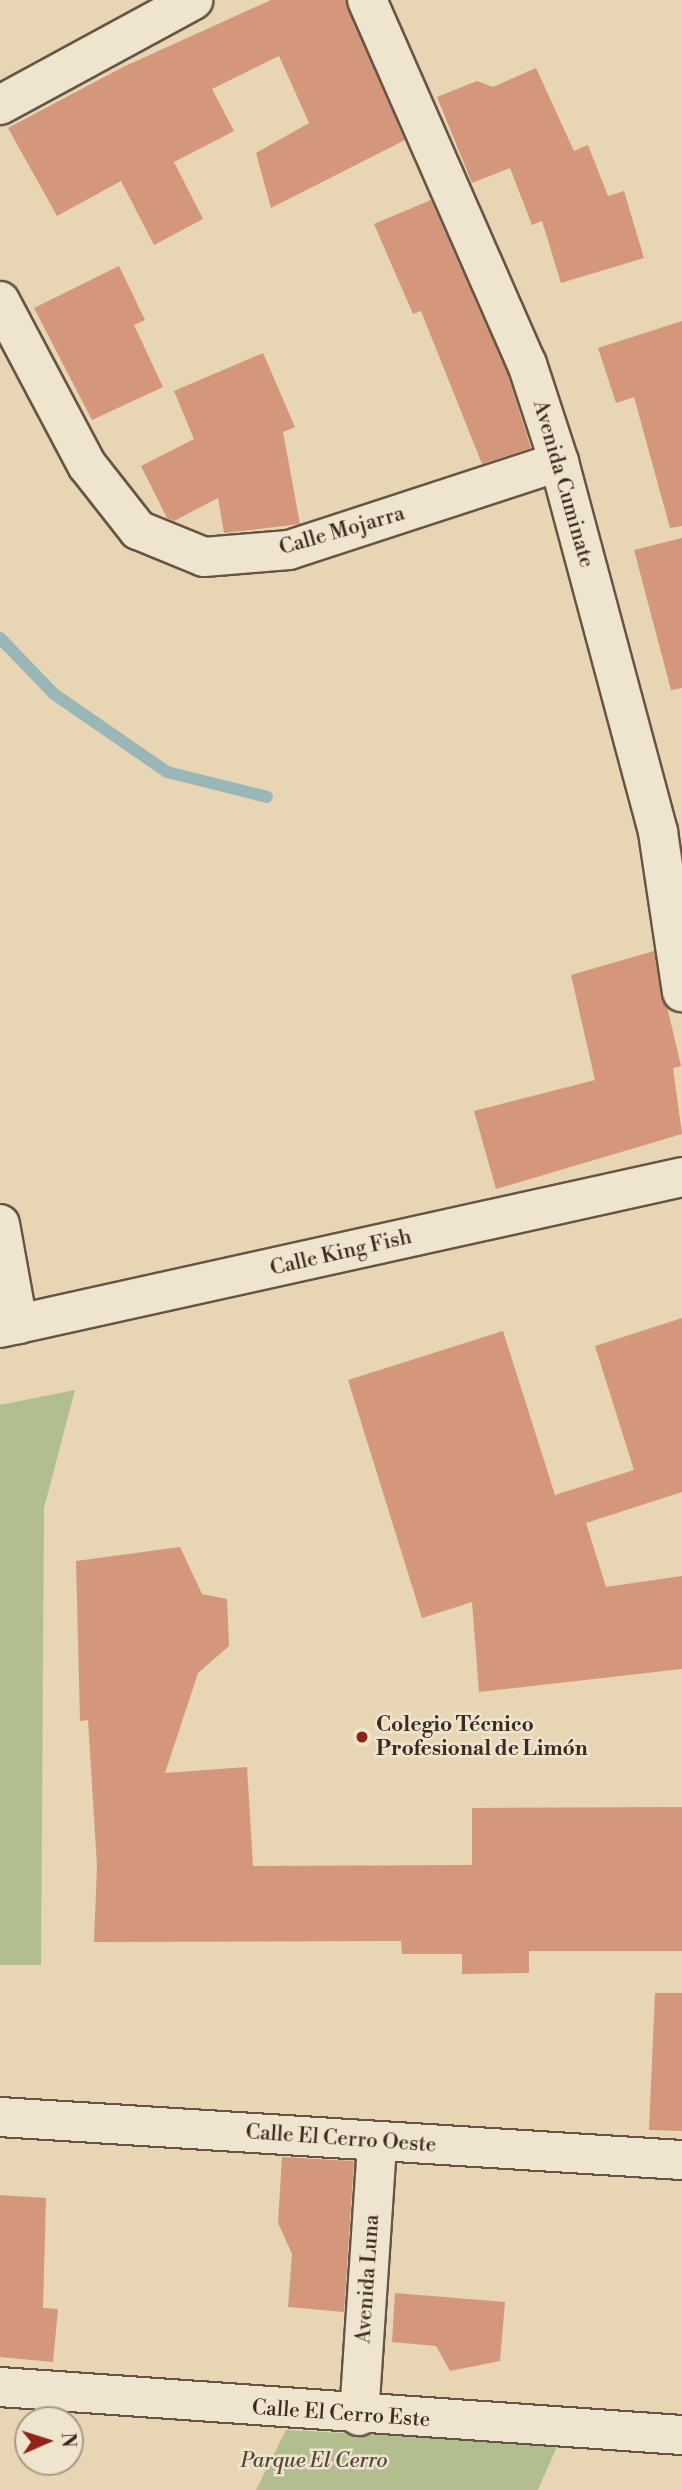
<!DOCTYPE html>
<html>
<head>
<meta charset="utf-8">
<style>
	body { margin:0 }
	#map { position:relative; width:682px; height:2490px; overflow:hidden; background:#e7d5b4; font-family:"Libre Bodoni",serif }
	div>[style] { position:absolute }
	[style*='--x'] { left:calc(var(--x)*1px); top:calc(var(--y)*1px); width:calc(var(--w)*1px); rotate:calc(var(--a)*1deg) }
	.green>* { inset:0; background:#b3be8f }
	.stream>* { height:12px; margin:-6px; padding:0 6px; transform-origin:6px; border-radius:6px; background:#99b7b6 }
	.building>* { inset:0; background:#d4977b }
	.roads { filter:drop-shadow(2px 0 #675446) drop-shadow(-2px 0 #675446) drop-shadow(0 2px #675446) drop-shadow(0 -2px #675446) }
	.street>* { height:38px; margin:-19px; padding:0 19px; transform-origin:19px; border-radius:19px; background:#efe4ce }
	.secondary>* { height:38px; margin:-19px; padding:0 19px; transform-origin:19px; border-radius:19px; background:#efe4ce }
	.dots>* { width:19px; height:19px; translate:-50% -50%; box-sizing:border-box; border:4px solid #efe4ce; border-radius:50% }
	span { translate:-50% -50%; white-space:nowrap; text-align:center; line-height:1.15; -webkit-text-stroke:5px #efe4ce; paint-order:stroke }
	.street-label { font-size:21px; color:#3c2922 }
	.poi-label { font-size:21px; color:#3c2922; font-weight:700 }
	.left { translate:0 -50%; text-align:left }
	.park-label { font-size:21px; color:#544738; font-style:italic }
	.north { position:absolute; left:14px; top:2406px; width:70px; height:70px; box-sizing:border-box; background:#efe4ce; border:2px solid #a79989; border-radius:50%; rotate:87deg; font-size:19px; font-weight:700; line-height:28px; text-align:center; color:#3c2922 }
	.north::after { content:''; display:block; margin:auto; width:24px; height:32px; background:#8f2418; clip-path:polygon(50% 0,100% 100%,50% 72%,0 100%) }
</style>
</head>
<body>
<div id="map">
	<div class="green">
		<i style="clip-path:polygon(75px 1390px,44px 1508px,41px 1965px,0 1965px,0 1405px)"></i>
		<i style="clip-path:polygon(286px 2430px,558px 2444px,538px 2490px,256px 2490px)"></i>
	</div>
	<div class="stream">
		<i style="--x:0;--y:638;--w:78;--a:46"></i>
		<i style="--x:54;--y:694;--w:137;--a:34.6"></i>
		<i style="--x:167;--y:772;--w:103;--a:14"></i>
	</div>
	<div class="building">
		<i style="clip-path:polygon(271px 0,346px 0,405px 140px,271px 208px,256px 153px,309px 123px,279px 56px,212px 89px,234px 131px,174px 162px,203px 219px,154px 245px,121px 181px,57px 216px,8px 128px,123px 67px)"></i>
		<i style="clip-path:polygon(536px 68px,574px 151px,588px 145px,608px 196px,624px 191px,644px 258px,561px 283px,542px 221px,532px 225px,510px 168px,472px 183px,437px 97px,477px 81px,493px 87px)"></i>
		<i style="clip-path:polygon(431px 200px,507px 372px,531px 448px,482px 464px,421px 311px,413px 314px,374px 224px)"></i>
		<i style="clip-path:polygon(119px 266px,145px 320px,134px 325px,163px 387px,92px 420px,34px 308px)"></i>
		<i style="clip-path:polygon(682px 321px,682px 526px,670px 528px,634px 397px,616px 403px,598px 348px)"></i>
		<i style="clip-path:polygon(263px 353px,295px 427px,283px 432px,300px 524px,224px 533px,218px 498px,174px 521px,167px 518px,141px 466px,194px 439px,174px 391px)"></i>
		<i style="clip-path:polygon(682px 538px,682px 688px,671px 690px,634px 550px)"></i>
		<i style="clip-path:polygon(654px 951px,681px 1066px,673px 1068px,682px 1134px,496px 1189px,474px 1111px,595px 1080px,571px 975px)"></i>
		<i style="clip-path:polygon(682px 1318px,682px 1492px,586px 1523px,606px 1587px,682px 1576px,682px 1669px,479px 1692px,472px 1602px,422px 1618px,348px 1380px,503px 1331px,555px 1495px,634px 1470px,595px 1346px)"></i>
		<i style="clip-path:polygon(180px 1547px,202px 1594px,227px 1599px,229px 1646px,198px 1673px,165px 1773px,247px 1767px,253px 1866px,472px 1865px,472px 1808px,682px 1807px,682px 1951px,529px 1951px,529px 1973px,462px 1974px,462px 1954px,402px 1954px,401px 1941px,94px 1942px,97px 1866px,88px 1720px,80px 1721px,76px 1561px)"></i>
		<i style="clip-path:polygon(655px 1993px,682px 1993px,682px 2131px,649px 2130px)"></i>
		<i style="clip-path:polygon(282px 2157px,354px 2161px,344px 2312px,288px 2307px,292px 2254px,278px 2223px)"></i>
		<i style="clip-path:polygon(0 2195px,46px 2198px,43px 2308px,58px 2309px,53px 2362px,0 2357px)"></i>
		<i style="clip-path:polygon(395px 2293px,505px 2302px,500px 2361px,450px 2371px,436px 2346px,392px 2342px)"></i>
	</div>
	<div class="roads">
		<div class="street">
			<i style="--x:367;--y:0;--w:398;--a:66.3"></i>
			<i style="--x:527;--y:364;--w:103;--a:71.9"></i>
			<i style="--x:559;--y:462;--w:383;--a:75"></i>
			<i style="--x:658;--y:832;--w:162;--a:81.5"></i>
			<i style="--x:0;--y:105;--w:220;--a:-28.5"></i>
			<i style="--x:0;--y:301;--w:186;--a:62.1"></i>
			<i style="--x:87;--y:465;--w:83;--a:51.9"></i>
			<i style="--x:138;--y:530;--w:71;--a:22.2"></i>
			<i style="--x:204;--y:557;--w:85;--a:-4.7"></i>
			<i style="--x:289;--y:550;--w:284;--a:-18.1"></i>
			<i style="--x:0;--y:1224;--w:102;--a:79.8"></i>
			<i style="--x:0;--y:2117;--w:683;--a:3.61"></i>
			<i style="--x:0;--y:2387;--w:684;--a:4.03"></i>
			<i style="--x:359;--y:2416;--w:275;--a:-86.2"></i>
		</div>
		<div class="secondary">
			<i style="--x:0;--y:1328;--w:699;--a:-12.48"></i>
		</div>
	</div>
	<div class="dots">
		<i style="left:362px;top:1737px;background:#8f2418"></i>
	</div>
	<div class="street-label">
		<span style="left:563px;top:484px;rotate:74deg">Avenida Cuminate</span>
		<span style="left:342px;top:531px;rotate:-16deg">Calle Mojarra</span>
		<span style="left:341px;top:1253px;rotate:-13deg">Calle King Fish</span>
		<span style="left:341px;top:2139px;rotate:4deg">Calle El Cerro Oeste</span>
		<span style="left:368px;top:2279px;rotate:-86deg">Avenida Luna</span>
		<span style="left:341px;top:2414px;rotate:4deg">Calle El Cerro Este</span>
	</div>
	<div class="poi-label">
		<span class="left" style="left:376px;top:1737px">Colegio Técnico<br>Profesional de Limón</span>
	</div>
	<div class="park-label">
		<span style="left:314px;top:2461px">Parque El Cerro</span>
	</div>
	<div class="north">N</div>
</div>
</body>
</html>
